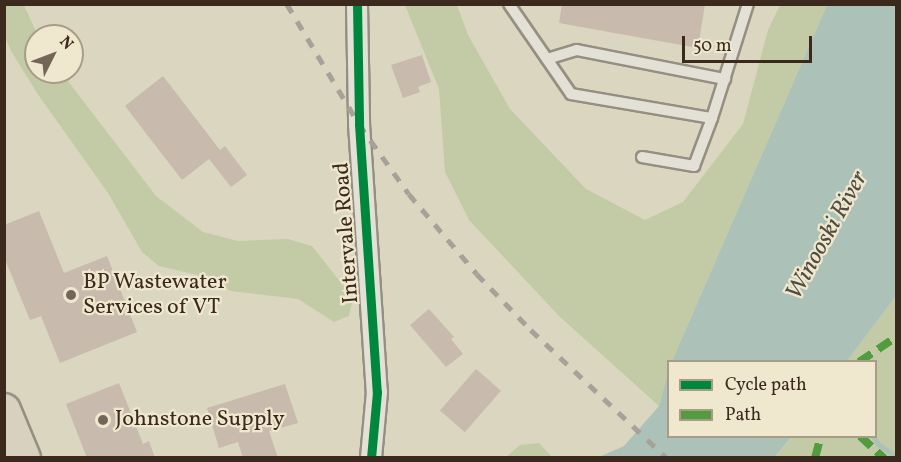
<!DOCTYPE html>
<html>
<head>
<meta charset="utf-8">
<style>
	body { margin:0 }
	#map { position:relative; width:901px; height:462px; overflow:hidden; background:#dbd6c0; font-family:Vollkorn,serif }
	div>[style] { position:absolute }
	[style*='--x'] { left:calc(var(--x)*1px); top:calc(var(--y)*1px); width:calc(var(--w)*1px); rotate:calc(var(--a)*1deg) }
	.green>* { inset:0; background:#c3cba6 }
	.water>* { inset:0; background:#acc2b8 }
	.stream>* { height:5px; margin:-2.5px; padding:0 2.5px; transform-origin:2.5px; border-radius:2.5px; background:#acc2b8 }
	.building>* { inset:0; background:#c8baac; transform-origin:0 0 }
	.roads { filter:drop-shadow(2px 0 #958f82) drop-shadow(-2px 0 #958f82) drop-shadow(0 2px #958f82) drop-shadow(0 -2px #958f82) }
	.service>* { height:10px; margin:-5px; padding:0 5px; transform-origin:5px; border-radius:5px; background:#e3e0d5 }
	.minor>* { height:20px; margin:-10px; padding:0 10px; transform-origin:10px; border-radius:10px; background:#e3e0d5 }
	.primary>* { height:32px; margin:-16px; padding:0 16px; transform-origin:16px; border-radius:16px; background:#d8d1c0 }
	.rail>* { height:4.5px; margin-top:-2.25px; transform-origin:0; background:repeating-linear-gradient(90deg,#a6a299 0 10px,transparent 0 20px) }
	.quiet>* { height:8px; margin-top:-4px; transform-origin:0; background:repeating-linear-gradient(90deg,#529c3f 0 15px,transparent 0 23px) }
	.cycleway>* { height:9px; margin:-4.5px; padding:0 4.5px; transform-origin:4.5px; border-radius:4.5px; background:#00873e }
	.dots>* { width:16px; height:16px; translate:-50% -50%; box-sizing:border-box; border:3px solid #efe8ce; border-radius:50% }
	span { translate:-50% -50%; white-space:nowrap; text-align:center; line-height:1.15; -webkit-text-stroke:4.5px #efe8ce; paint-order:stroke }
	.street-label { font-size:22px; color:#3b291e }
	.poi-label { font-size:22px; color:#3b291e }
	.left { translate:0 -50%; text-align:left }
	.water-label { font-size:24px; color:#524d44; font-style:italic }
	.frame { position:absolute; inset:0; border:6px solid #3b291e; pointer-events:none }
	.legend { position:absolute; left:667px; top:360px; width:210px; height:78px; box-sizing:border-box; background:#efe8ce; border:2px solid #a79c88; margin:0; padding:8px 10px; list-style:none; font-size:18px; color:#3b291e }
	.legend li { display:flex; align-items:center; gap:12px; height:30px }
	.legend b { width:30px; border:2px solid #a79c88 }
	.north { position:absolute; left:24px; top:24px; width:60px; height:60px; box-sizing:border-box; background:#efe8ce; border:2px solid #a79c88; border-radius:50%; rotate:48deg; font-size:16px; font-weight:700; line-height:24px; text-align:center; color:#3b291e }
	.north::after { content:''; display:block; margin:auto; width:21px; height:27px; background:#736657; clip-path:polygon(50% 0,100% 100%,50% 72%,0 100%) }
	.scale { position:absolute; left:682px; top:36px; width:130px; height:27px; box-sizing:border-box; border:3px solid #3b291e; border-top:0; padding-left:8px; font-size:18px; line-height:21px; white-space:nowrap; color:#3b291e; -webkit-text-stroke:4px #efe8ce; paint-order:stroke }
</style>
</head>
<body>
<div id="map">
	<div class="green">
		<i style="clip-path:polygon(5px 4px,24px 5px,38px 36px,36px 36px,36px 72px,61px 72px,156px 196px,203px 232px,238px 241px,288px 239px,312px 246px,353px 298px,349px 316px,334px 322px,298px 299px,231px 291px,197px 275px,159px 266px,142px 252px,108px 193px,37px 93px,11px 51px,5px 37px)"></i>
		<i style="clip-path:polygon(405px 5px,457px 5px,468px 35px,510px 109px,586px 189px,645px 220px,683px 202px,743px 124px,768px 30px,780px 5px,827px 5px,672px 361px,668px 362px,668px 372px,659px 406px,559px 316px,469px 220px,445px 172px,439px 89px)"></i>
		<i style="clip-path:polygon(896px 296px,896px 457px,775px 458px,791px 437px,876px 436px,876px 362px,847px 361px)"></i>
		<i style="clip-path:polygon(539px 443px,552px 457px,506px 457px,520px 445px)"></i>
	</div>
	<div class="water">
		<i style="clip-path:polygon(827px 5px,896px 5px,896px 296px,847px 361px,672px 361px)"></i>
		<i style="clip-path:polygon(668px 372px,668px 436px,791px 437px,775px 457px,599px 457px,624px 446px,659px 406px)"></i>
	</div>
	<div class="stream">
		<i style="--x:873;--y:436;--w:9;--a:58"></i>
		<i style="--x:878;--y:444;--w:22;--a:34"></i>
	</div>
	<div class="building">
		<i style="clip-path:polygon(562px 4px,705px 4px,698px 48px,559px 23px)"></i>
		<i style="clip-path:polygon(422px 55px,431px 82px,418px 87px,420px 92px,403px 98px,391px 65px)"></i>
		<i style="clip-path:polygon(163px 76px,220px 150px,225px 146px,247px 175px,231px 187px,209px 159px,182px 180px,125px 106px)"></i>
		<i style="clip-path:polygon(39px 211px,64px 273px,107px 256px,137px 332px,60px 363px,41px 316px,30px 320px,4px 257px,4px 225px)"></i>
		<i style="clip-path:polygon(429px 309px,454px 337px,451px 339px,463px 354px,446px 367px,410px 325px)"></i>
		<i style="left:476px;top:369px;width:33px;height:55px;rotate:41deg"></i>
		<i style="clip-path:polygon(119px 383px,143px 444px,149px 441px,155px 458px,87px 458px,66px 404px)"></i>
		<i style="clip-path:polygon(285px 384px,298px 423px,269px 431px,278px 458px,243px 458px,238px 442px,219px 448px,207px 408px)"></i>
	</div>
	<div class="roads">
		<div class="service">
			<i style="--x:509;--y:4;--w:109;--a:55.4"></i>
			<i style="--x:571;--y:94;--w:143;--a:9.7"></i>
			<i style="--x:712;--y:118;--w:120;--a:-72.5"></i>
			<i style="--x:547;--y:59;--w:31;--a:-17"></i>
			<i style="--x:577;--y:50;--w:151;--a:11.1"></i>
			<i style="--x:642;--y:157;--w:53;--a:9.8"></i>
			<i style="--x:694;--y:166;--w:51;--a:-69.4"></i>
		</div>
		<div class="minor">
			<i style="--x:357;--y:4;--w:120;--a:89"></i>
			<i style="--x:359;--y:124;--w:269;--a:86.2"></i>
			<i style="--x:377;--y:392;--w:66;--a:95.2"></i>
		</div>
		<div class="primary">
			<i style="--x:4;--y:410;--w:52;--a:67.4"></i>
		</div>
	</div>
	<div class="rail">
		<i style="--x:287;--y:4;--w:140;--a:59"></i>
		<i style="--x:359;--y:124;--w:86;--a:54.5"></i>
		<i style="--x:409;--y:194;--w:105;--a:49.6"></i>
		<i style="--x:477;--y:274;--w:78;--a:46"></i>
		<i style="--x:531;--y:330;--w:187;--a:43.3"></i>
	</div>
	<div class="quiet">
		<i style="--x:859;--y:362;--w:45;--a:-34"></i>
		<i style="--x:860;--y:436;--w:33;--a:43"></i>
		<i style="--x:815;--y:458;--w:23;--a:-75"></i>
	</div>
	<div class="cycleway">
		<i style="--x:357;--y:4;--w:120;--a:89"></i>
		<i style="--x:359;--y:124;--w:269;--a:86.2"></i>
		<i style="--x:377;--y:392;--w:66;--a:95.2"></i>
	</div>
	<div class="dots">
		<i style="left:71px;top:295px;background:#736657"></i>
		<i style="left:103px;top:420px;background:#736657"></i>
	</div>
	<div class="street-label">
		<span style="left:347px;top:233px;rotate:-94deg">Intervale Road</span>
	</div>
	<div class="poi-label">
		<span class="left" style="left:83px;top:295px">BP Wastewater<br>Services of VT</span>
		<span class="left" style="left:115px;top:420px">Johnstone Supply</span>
	</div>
	<div class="water-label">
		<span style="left:828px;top:236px;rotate:-61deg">Winooski River</span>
	</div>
	<div class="frame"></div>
	<ul class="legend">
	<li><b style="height:8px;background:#00873e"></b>Cycle path</li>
	<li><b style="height:8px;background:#529c3f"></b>Path</li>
	</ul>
	<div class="north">N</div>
	<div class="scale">50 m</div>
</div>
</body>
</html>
